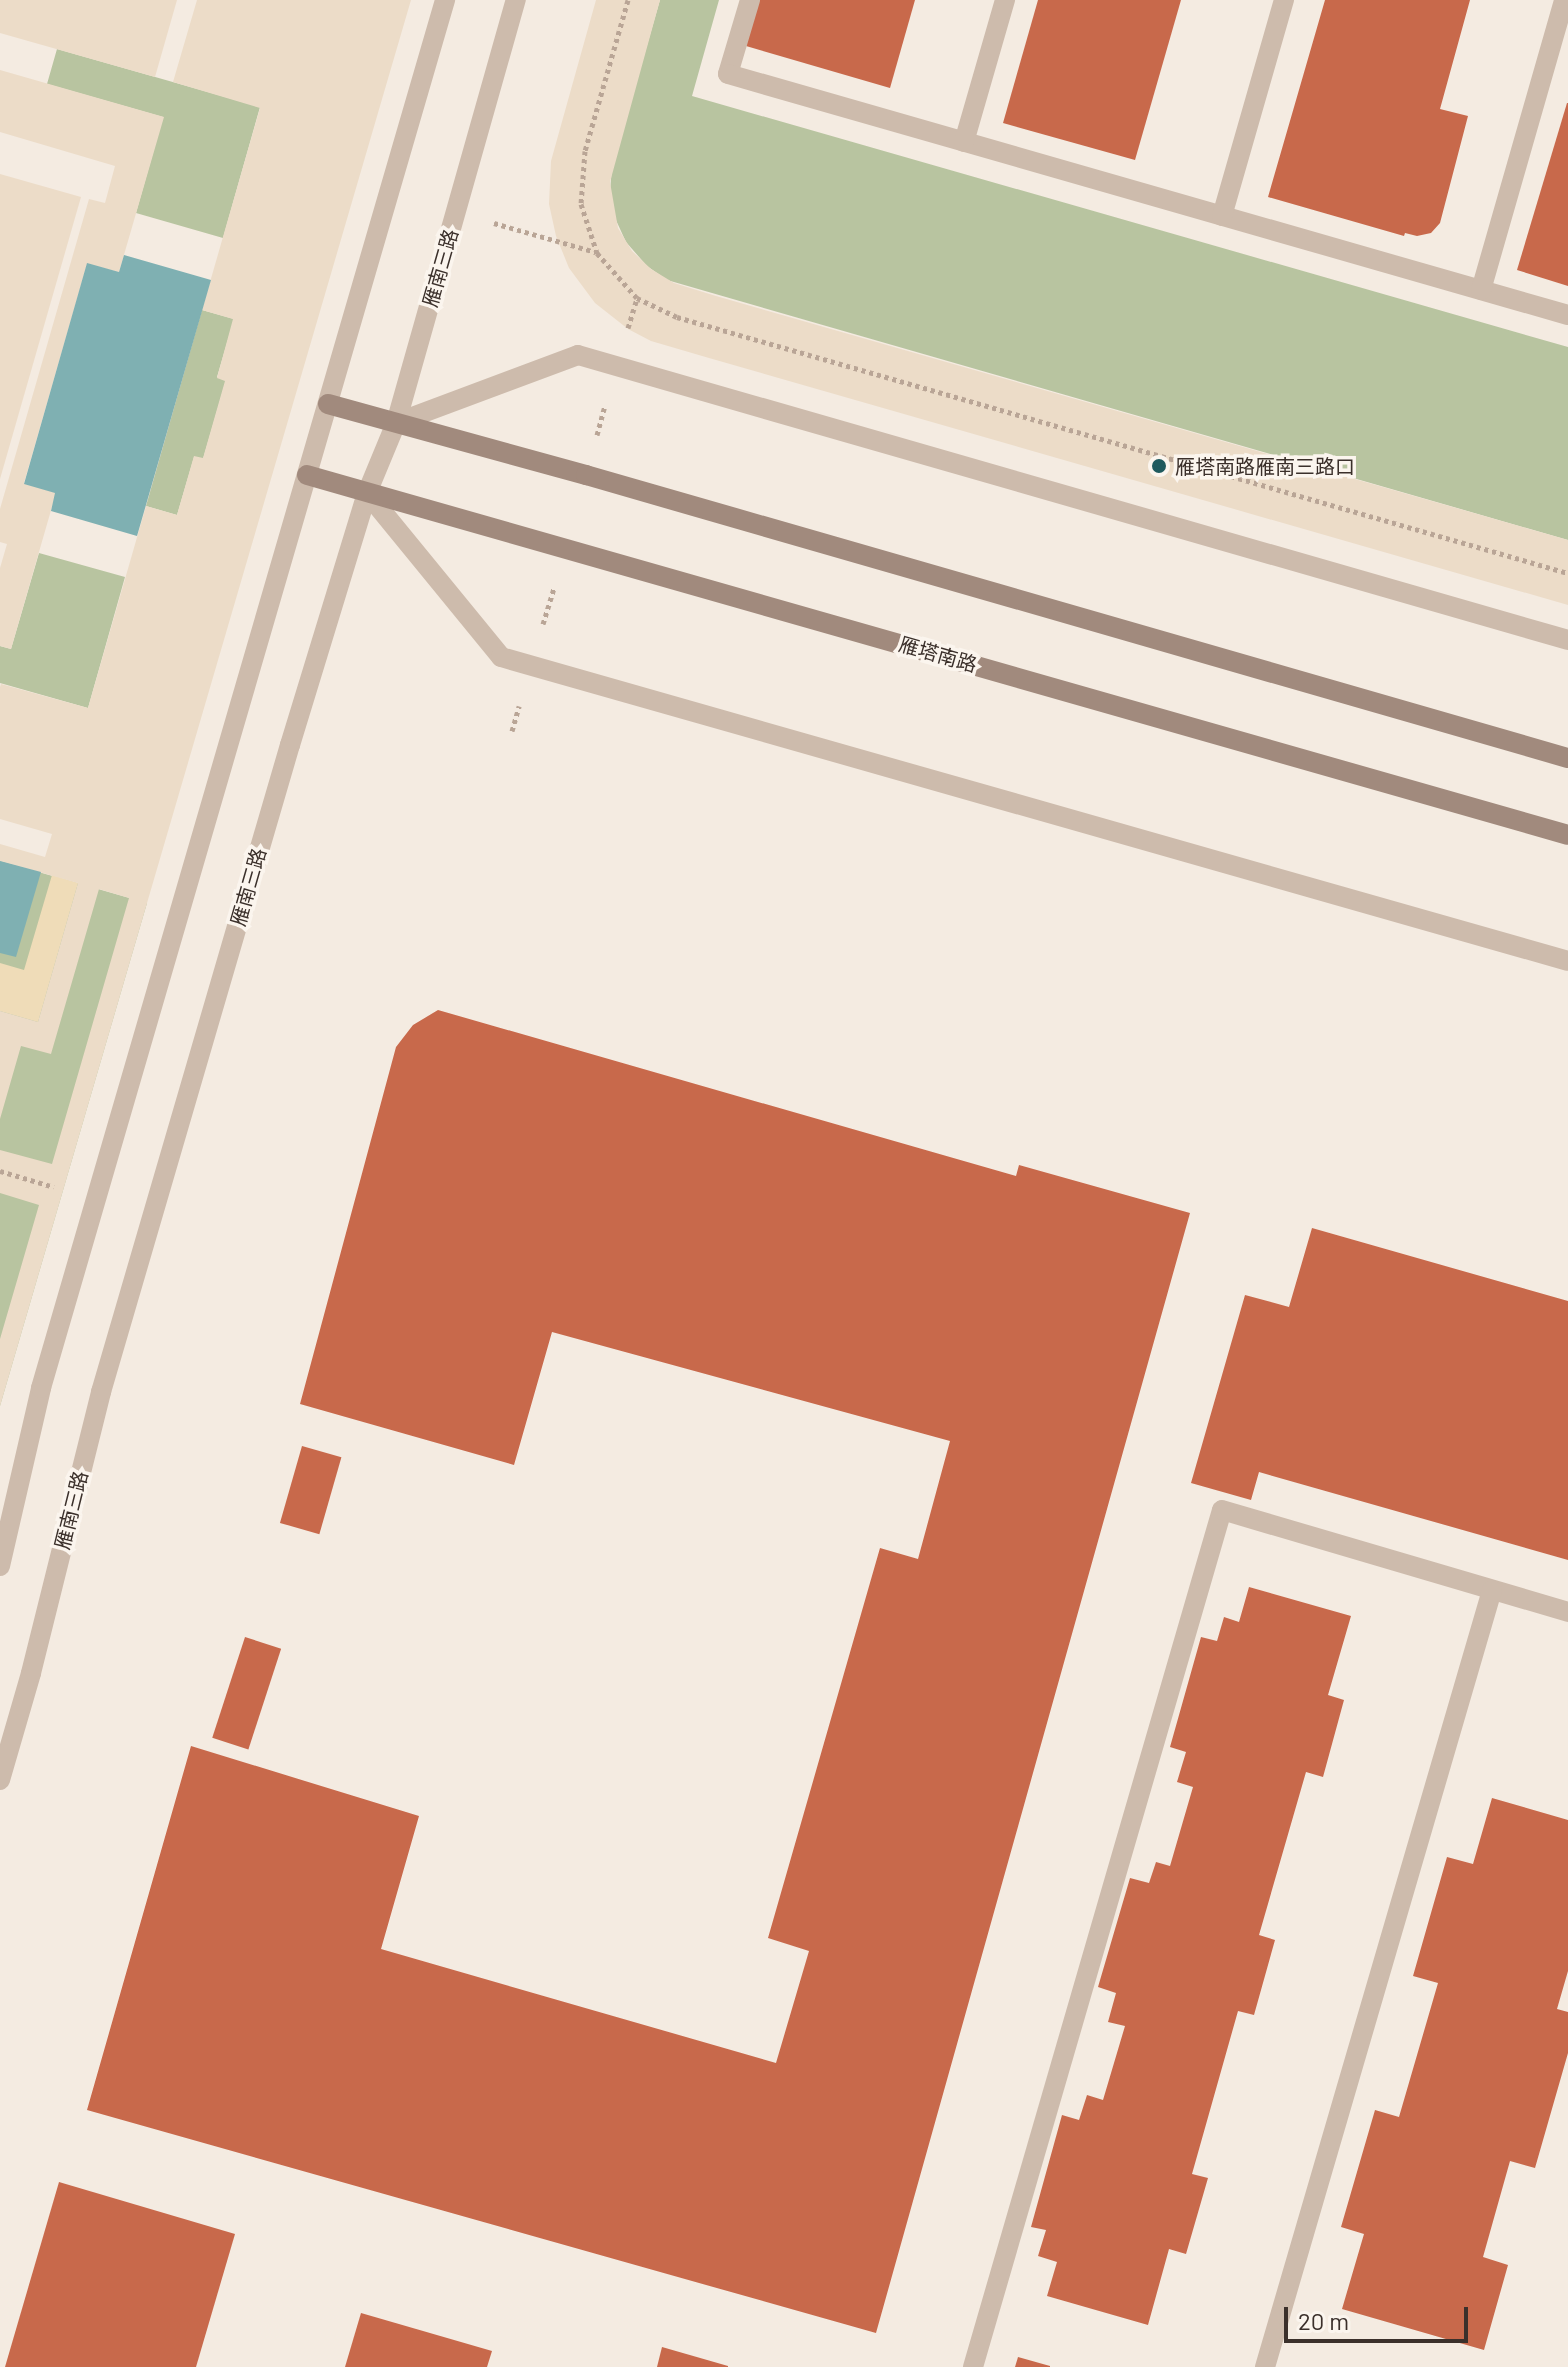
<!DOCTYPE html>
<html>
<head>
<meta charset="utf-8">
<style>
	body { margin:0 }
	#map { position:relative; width:1568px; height:2367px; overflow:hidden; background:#f4ebe1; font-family:Barlow,"Noto Sans SC",sans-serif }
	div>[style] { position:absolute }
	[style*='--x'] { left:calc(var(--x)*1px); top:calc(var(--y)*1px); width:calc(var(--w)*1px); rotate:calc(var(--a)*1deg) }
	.green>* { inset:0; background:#b8c4a0 }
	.sand>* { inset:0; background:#efdcb8 }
	.plaza>* { inset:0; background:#ecdcc8 }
	.water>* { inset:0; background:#7fb0b2 }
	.building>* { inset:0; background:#c8694b; transform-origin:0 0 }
	.path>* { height:5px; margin-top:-2.5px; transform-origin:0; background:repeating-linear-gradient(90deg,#b9a596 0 4px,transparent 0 8px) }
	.service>* { height:20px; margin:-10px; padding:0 10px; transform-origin:10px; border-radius:10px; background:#cdbbac }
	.minor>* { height:20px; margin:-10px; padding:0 10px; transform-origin:10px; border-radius:10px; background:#cdbbac }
	.tertiary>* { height:20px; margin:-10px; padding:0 10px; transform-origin:10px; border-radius:10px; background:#cdbbac }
	.secondary>* { height:20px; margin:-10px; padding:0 10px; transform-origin:10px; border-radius:10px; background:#a18a7d }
	.dots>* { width:22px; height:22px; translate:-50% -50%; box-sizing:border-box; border:4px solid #fbf5ee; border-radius:50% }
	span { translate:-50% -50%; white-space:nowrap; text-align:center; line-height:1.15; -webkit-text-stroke:7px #fbf5ee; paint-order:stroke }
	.street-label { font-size:20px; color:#3b302b }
	.poi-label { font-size:20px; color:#3b302b }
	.left { translate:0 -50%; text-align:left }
	.scale { position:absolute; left:1284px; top:2307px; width:184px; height:36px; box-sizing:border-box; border:4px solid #3b302b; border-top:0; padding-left:10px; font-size:24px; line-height:28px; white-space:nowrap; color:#3b302b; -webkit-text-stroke:6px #fbf5ee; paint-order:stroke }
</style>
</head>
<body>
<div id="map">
	<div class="green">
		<i style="clip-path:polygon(660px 0,719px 0,692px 96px,1568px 347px,1568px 540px,667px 280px,647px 266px,626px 242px,615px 218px,610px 192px,612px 167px)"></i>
		<i style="clip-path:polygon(57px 49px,260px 107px,223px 238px,136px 213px,163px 117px,47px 84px)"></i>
		<i style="clip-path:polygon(202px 310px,234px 319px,217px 377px,226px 380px,203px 459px,194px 457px,177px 515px,146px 506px)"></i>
		<i style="clip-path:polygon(39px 553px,125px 577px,88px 708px,0 683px,0 646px,11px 649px)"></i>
		<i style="clip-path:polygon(0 861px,147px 903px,0 1406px)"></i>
	</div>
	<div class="sand">
		<i style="clip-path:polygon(52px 875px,78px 883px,38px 1022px,0 1011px,0 963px,24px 970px)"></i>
	</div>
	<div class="plaza">
		<i style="clip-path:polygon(0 0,177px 0,155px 77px,0 33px)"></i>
		<i style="clip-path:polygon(197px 0,411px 0,0 1406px,0 1339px,39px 1205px,0 1193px,0 1150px,52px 1164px,129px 898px,99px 889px,51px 1054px,21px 1046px,0 1119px,0 1011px,38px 1022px,78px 883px,0 861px,0 844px,45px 857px,52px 834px,0 819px,0 687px,1px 684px,88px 708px,146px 506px,177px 515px,194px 456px,203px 458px,225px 381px,217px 378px,233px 319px,202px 310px,260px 108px,173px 82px)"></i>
		<i style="clip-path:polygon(596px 0,660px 0,610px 182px,618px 228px,632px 251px,651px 269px,674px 283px,716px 296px,1568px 540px,1568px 605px,709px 358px,651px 341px,628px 329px,595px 303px,569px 268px,556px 236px,549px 204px,551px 161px)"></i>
		<i style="clip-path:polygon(0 70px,164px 117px,119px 272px,87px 264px,24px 483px,56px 493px,11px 649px,0 646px,0 568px,7px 544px,0 542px,0 509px,89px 199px,105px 203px,115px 166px,0 132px)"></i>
		<i style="clip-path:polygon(0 174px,81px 197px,0 479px)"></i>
	</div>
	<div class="water">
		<i style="clip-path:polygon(124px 255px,211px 280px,137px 536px,51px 511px,55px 493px,24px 484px,87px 263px,119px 272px)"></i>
		<i style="clip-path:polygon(0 861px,41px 872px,16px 957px,0 953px)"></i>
	</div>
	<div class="building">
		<i style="clip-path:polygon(759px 0,915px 0,890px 88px,746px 46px)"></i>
		<i style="clip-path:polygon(1038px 0,1181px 0,1135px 160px,1003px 123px)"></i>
		<i style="clip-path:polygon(1325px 0,1470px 0,1440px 109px,1468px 116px,1440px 223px,1431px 233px,1417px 236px,1405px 233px,1404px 236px,1268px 197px)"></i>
		<i style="clip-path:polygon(1567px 103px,1568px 103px,1568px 286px,1517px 270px)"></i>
		<i style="clip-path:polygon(438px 1010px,1016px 1176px,1019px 1165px,1190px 1213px,876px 2333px,87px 2110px,191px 1746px,419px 1816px,381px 1949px,776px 2063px,809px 1951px,768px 1938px,880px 1548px,918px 1559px,950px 1441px,552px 1332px,514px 1465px,300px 1404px,396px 1047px,413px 1025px)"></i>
		<i style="clip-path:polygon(1312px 1228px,1568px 1301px,1568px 1560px,1259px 1472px,1251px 1500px,1191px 1483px,1245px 1295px,1289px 1307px)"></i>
		<i style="left:302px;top:1446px;width:41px;height:80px;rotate:16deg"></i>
		<i style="clip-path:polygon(1249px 1587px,1351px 1616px,1328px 1695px,1344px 1700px,1323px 1777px,1306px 1772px,1259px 1935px,1275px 1940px,1254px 2015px,1238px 2011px,1192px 2174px,1208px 2178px,1186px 2254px,1169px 2249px,1148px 2325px,1047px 2296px,1057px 2262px,1038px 2256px,1046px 2230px,1031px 2227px,1062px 2115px,1079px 2120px,1087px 2095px,1103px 2100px,1125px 2026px,1108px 2022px,1116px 1993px,1098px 1987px,1130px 1878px,1149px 1883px,1156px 1862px,1170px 1866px,1193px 1787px,1177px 1782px,1186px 1752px,1170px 1747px,1201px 1637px,1217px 1641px,1224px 1617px,1239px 1622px)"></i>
		<i style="left:245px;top:1637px;width:38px;height:106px;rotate:18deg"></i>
		<i style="clip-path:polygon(1492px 1798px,1568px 1820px,1568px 1971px,1557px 2009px,1568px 2012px,1568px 2053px,1535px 2168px,1510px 2161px,1483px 2257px,1508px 2265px,1484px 2350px,1342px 2309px,1364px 2234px,1341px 2227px,1375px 2110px,1399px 2117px,1438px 1983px,1413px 1976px,1447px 1857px,1473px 1864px)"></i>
		<i style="clip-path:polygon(59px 2182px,235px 2234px,196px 2367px,5px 2367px)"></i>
		<i style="clip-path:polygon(361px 2313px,492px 2351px,487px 2367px,345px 2367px)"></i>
		<i style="clip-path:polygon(662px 2347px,728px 2366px,728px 2367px,657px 2367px)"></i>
		<i style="clip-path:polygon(1018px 2357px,1050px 2366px,1050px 2367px,1015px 2367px)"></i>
	</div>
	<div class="path">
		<i style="--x:628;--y:0;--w:157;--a:105.9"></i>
		<i style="--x:585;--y:151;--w:53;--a:94.3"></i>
		<i style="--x:581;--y:204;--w:52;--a:71.9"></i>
		<i style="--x:597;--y:253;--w:60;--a:48.4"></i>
		<i style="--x:637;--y:298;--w:44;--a:25.4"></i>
		<i style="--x:677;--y:317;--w:927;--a:16.03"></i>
		<i style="--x:494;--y:223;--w:106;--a:15.9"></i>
		<i style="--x:628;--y:328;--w:31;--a:-73"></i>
		<i style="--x:597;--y:435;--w:30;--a:-75"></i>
		<i style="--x:543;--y:624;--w:39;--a:-73"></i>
		<i style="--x:512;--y:731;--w:26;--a:-74"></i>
		<i style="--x:0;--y:1171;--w:56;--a:16.5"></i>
	</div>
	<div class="service">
		<i style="--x:750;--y:0;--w:77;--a:106.6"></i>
		<i style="--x:728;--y:74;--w:874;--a:16.01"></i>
		<i style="--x:964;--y:142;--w:148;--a:-73.9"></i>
		<i style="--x:1222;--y:216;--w:225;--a:-74"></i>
		<i style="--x:1481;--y:290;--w:302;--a:-74"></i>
	</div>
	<div class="minor">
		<i style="--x:396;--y:423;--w:194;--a:-20.5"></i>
		<i style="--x:578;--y:355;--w:1030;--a:16.06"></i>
		<i style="--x:367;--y:493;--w:212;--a:50.7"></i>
		<i style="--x:501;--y:657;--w:1109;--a:15.9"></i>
		<i style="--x:973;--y:2367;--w:892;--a:-73.8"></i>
		<i style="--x:1222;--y:1510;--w:361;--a:16.4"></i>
		<i style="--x:1265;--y:2367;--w:809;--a:-73.71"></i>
	</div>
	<div class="tertiary">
		<i style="--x:0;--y:1566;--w:183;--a:-77"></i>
		<i style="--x:41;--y:1388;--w:1446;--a:-73.77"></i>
		<i style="--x:0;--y:1780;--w:111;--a:-73.8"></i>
		<i style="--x:31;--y:1673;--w:290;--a:-76"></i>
		<i style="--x:101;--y:1392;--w:674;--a:-73.72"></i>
		<i style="--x:290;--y:745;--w:264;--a:-73"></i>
		<i style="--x:367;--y:493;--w:76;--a:-67.5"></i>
		<i style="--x:396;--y:423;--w:440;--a:-74.2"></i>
	</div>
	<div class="secondary">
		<i style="--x:328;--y:404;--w:268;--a:15.4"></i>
		<i style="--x:586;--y:475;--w:1022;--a:16.08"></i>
		<i style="--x:307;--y:475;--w:1311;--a:15.93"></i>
	</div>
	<div class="dots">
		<i style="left:1159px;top:466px;background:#1f5a5e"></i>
	</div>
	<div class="street-label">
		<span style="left:440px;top:268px;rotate:-74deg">雁南三路</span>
		<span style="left:938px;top:654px;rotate:16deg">雁塔南路</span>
		<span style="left:248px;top:887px;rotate:-74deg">雁南三路</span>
		<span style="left:71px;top:1510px;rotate:-76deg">雁南三路</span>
	</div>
	<div class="poi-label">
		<span class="left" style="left:1175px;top:466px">雁塔南路雁南三路口</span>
	</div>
	<div class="scale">20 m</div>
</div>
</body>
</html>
